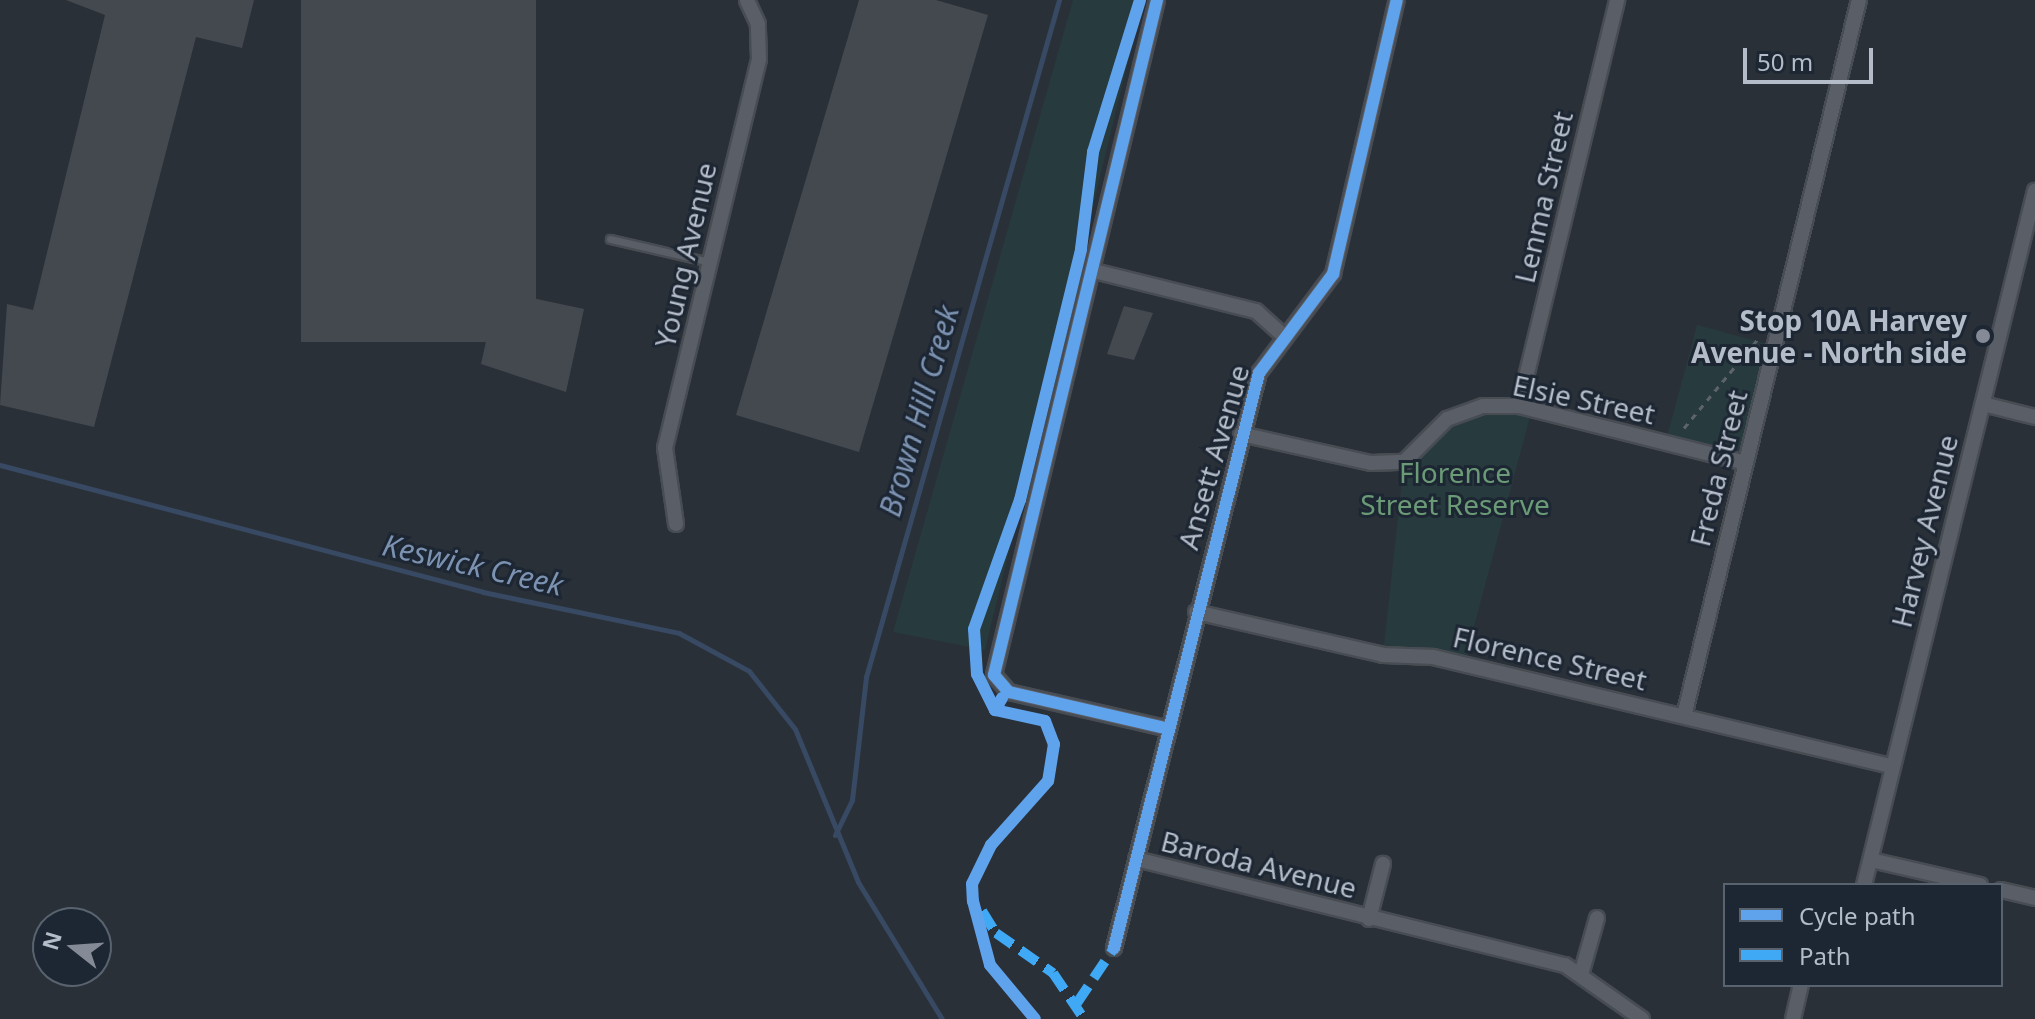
<!DOCTYPE html>
<html>
<head>
<meta charset="utf-8">
<style>
	body { margin:0 }
	#map { position:relative; width:2035px; height:1019px; overflow:hidden; background:#2a3038; font-family:"Noto Sans",sans-serif }
	div>[style] { position:absolute }
	[style*='--x'] { left:calc(var(--x)*1px); top:calc(var(--y)*1px); width:calc(var(--w)*1px); rotate:calc(var(--a)*1deg) }
	.green>* { inset:0; background:#273a3e; transform-origin:0 0 }
	.stream>* { height:5px; margin:-2.5px; padding:0 2.5px; transform-origin:2.5px; border-radius:2.5px; background:#384963 }
	.building>* { inset:0; background:#444950; transform-origin:0 0 }
	.path>* { height:3px; margin-top:-1.5px; transform-origin:0; background:repeating-linear-gradient(90deg,#5d636a 0 6px,transparent 0 12px) }
	.roads { filter:drop-shadow(2px 0 #484c53) drop-shadow(-2px 0 #484c53) drop-shadow(0 2px #484c53) drop-shadow(0 -2px #484c53) }
	.lane>* { height:7px; margin:-3.5px; padding:0 3.5px; transform-origin:3.5px; border-radius:3.5px; background:#5a5e66 }
	.street>* { height:14px; margin:-7px; padding:0 7px; transform-origin:7px; border-radius:7px; background:#5a5e66 }
	.quiet>* { height:10px; margin-top:-5px; transform-origin:0; background:repeating-linear-gradient(90deg,#3fa9f5 0 20px,transparent 0 30px) }
	.cycleway>* { height:12px; margin:-6px; padding:0 6px; transform-origin:6px; border-radius:6px; background:#60a3ed }
	.dots>* { width:22px; height:22px; translate:-50% -50%; box-sizing:border-box; border:4px solid #1d2633; border-radius:50% }
	span { translate:-50% -50%; white-space:nowrap; text-align:center; line-height:1.15; -webkit-text-stroke:6px #1d2633; paint-order:stroke }
	.street-label { font-size:28px; color:#b4bcc9 }
	.poi-label { font-size:28px; color:#b4bcc9; font-weight:700 }
	.right { translate:-100% -50%; text-align:right }
	.park-label { font-size:28px; color:#6b9a76 }
	.water-label { font-size:30px; color:#7c92b1; font-style:italic }
	.legend { position:absolute; left:1723px; top:883px; width:280px; height:104px; box-sizing:border-box; background:#1d2633; border:2px solid #59626f; margin:0; padding:10px 14px; list-style:none; font-size:24px; color:#b4bcc9 }
	.legend li { display:flex; align-items:center; gap:16px; height:40px }
	.legend b { width:40px; border:2px solid #59626f }
	.north { position:absolute; left:32px; top:907px; width:80px; height:80px; box-sizing:border-box; background:#1d2633; border:2px solid #59626f; border-radius:50%; rotate:287deg; font-size:22px; font-weight:700; line-height:32px; text-align:center; color:#b4bcc9 }
	.north::after { content:''; display:block; margin:auto; width:28px; height:36px; background:#848b96; clip-path:polygon(50% 0,100% 100%,50% 72%,0 100%) }
	.scale { position:absolute; left:1743px; top:48px; width:130px; height:36px; box-sizing:border-box; border:4px solid #b4bcc9; border-top:0; padding-left:10px; font-size:24px; line-height:28px; white-space:nowrap; color:#b4bcc9; -webkit-text-stroke:6px #1d2633; paint-order:stroke }
</style>
</head>
<body>
<div id="map">
	<div class="green">
		<i style="clip-path:polygon(1073px 0,1143px 0,985px 650px,893px 632px)"></i>
		<i style="left:1697px;top:325px;width:81px;height:121px;rotate:15deg"></i>
		<i style="clip-path:polygon(1483px 406px,1532px 409px,1464px 664px,1383px 655px,1404px 462px,1447px 419px)"></i>
	</div>
	<div class="stream">
		<i style="--x:0;--y:465;--w:499;--a:14.7"></i>
		<i style="--x:483;--y:592;--w:200;--a:11.8"></i>
		<i style="--x:679;--y:633;--w:80;--a:28.5"></i>
		<i style="--x:749;--y:671;--w:74;--a:51.6"></i>
		<i style="--x:795;--y:729;--w:165;--a:67.6"></i>
		<i style="--x:858;--y:882;--w:161;--a:58.5"></i>
		<i style="--x:835;--y:835;--w:39;--a:-64"></i>
		<i style="--x:852;--y:800;--w:124;--a:-83.5"></i>
		<i style="--x:866;--y:677;--w:704;--a:-74.09"></i>
	</div>
	<div class="building">
		<i style="clip-path:polygon(66px 0,254px 0,242px 48px,196px 37px,94px 427px,0 405px,7px 304px,33px 310px,105px 15px)"></i>
		<i style="left:301px;top:0;width:235px;height:342px"></i>
		<i style="clip-path:polygon(859px 0,936px 0,988px 15px,859px 452px,736px 415px)"></i>
		<i style="clip-path:polygon(532px 298px,584px 309px,566px 392px,481px 364px,495px 301px,529px 308px)"></i>
		<i style="clip-path:polygon(1124px 306px,1153px 313px,1134px 360px,1107px 354px)"></i>
	</div>
	<div class="path">
		<i style="--x:1684;--y:428;--w:116;--a:-50.3"></i>
	</div>
	<div class="roads">
		<div class="lane">
			<i style="--x:610;--y:239;--w:103;--a:13"></i>
		</div>
		<div class="street">
			<i style="--x:1157;--y:0;--w:694;--a:103.58"></i>
			<i style="--x:994;--y:675;--w:23;--a:49"></i>
			<i style="--x:1009;--y:692;--w:164;--a:13"></i>
			<i style="--x:1094;--y:271;--w:167;--a:13.9"></i>
			<i style="--x:1256;--y:311;--w:36;--a:42"></i>
			<i style="--x:1983;--y:404;--w:54;--a:14"></i>
			<i style="--x:1519;--y:406;--w:418;--a:-76.4"></i>
			<i style="--x:1241;--y:434;--w:133;--a:12.6"></i>
			<i style="--x:1371;--y:463;--w:33;--a:-2"></i>
			<i style="--x:1404;--y:462;--w:61;--a:-45"></i>
			<i style="--x:1447;--y:419;--w:38;--a:-20"></i>
			<i style="--x:1483;--y:406;--w:36;--a:0"></i>
			<i style="--x:1519;--y:406;--w:234;--a:14.1"></i>
			<i style="--x:676;--y:524;--w:77;--a:-98.2"></i>
			<i style="--x:665;--y:448;--w:400;--a:-76.4"></i>
			<i style="--x:759;--y:59;--w:35;--a:-92"></i>
			<i style="--x:758;--y:24;--w:26;--a:-115"></i>
			<i style="--x:1196;--y:612;--w:192;--a:12.9"></i>
			<i style="--x:1383;--y:655;--w:50;--a:2.3"></i>
			<i style="--x:1433;--y:657;--w:471;--a:13.4"></i>
			<i style="--x:1684;--y:716;--w:737;--a:-76.27"></i>
			<i style="--x:1136;--y:859;--w:442;--a:13.9"></i>
			<i style="--x:1565;--y:965;--w:94;--a:35"></i>
			<i style="--x:1871;--y:860;--w:112;--a:12.9"></i>
			<i style="--x:1864;--y:885;--w:715;--a:-76.16"></i>
			<i style="--x:2001;--y:890;--w:35;--a:13"></i>
			<i style="--x:1369;--y:919;--w:57;--a:-75.7"></i>
			<i style="--x:1114;--y:948;--w:593;--a:-75.85"></i>
			<i style="--x:1259;--y:373;--w:124;--a:-53.2"></i>
			<i style="--x:1333;--y:274;--w:281;--a:-76.9"></i>
			<i style="--x:1582;--y:971;--w:55;--a:-74.2"></i>
			<i style="--x:1793;--y:1019;--w:35;--a:-77"></i>
		</div>
	</div>
	<div class="quiet">
		<i style="--x:982;--y:911;--w:26;--a:58"></i>
		<i style="--x:996;--y:933;--w:70;--a:35.1"></i>
		<i style="--x:1053;--y:973;--w:55;--a:56"></i>
		<i style="--x:1077;--y:1003;--w:66;--a:-56.1"></i>
	</div>
	<div class="cycleway">
		<i style="--x:1157;--y:0;--w:694;--a:103.58"></i>
		<i style="--x:994;--y:675;--w:23;--a:49"></i>
		<i style="--x:1009;--y:692;--w:164;--a:13"></i>
		<i style="--x:1002;--y:698;--w:14;--a:120"></i>
		<i style="--x:995;--y:710;--w:51;--a:12.4"></i>
		<i style="--x:1045;--y:721;--w:25;--a:69"></i>
		<i style="--x:1054;--y:744;--w:37;--a:99"></i>
		<i style="--x:1048;--y:781;--w:86;--a:131.7"></i>
		<i style="--x:991;--y:845;--w:43;--a:116"></i>
		<i style="--x:972;--y:884;--w:17;--a:87"></i>
		<i style="--x:973;--y:901;--w:66;--a:75.1"></i>
		<i style="--x:990;--y:965;--w:70;--a:50.2"></i>
		<i style="--x:995;--y:710;--w:40;--a:-116.6"></i>
		<i style="--x:977;--y:674;--w:45;--a:-93.8"></i>
		<i style="--x:974;--y:629;--w:137;--a:-70.4"></i>
		<i style="--x:1020;--y:500;--w:258;--a:-76.3"></i>
		<i style="--x:1081;--y:249;--w:98;--a:-82.9"></i>
		<i style="--x:1093;--y:152;--w:159;--a:-72.8"></i>
		<i style="--x:1114;--y:948;--w:593;--a:-75.85"></i>
		<i style="--x:1259;--y:373;--w:124;--a:-53.2"></i>
		<i style="--x:1333;--y:274;--w:281;--a:-76.9"></i>
	</div>
	<div class="dots">
		<i style="left:1983px;top:336px;background:#848b96"></i>
	</div>
	<div class="street-label">
		<span style="left:1543px;top:197px;rotate:-77deg">Lenma Street</span>
		<span style="left:685px;top:255px;rotate:-77deg">Young Avenue</span>
		<span style="left:1584px;top:399px;rotate:12deg">Elsie Street</span>
		<span style="left:1213px;top:457px;rotate:-74deg">Ansett Avenue</span>
		<span style="left:1718px;top:468px;rotate:-76deg">Freda Street</span>
		<span style="left:1924px;top:531px;rotate:-76deg">Harvey Avenue</span>
		<span style="left:1550px;top:658px;rotate:13deg">Florence Street</span>
		<span style="left:1259px;top:864px;rotate:14deg">Baroda Avenue</span>
	</div>
	<div class="poi-label">
		<span class="right" style="left:1967px;top:336px">Stop 10A Harvey<br>Avenue - North side</span>
	</div>
	<div class="park-label">
		<span style="left:1455px;top:488px">Florence<br>Street Reserve</span>
	</div>
	<div class="water-label">
		<span style="left:919px;top:411px;rotate:-74deg">Brown Hill Creek</span>
		<span style="left:473px;top:565px;rotate:13deg">Keswick Creek</span>
	</div>
	<ul class="legend">
	<li><b style="height:10px;background:#60a3ed"></b>Cycle path</li>
	<li><b style="height:10px;background:#3fa9f5"></b>Path</li>
	</ul>
	<div class="north">N</div>
	<div class="scale">50 m</div>
</div>
</body>
</html>
